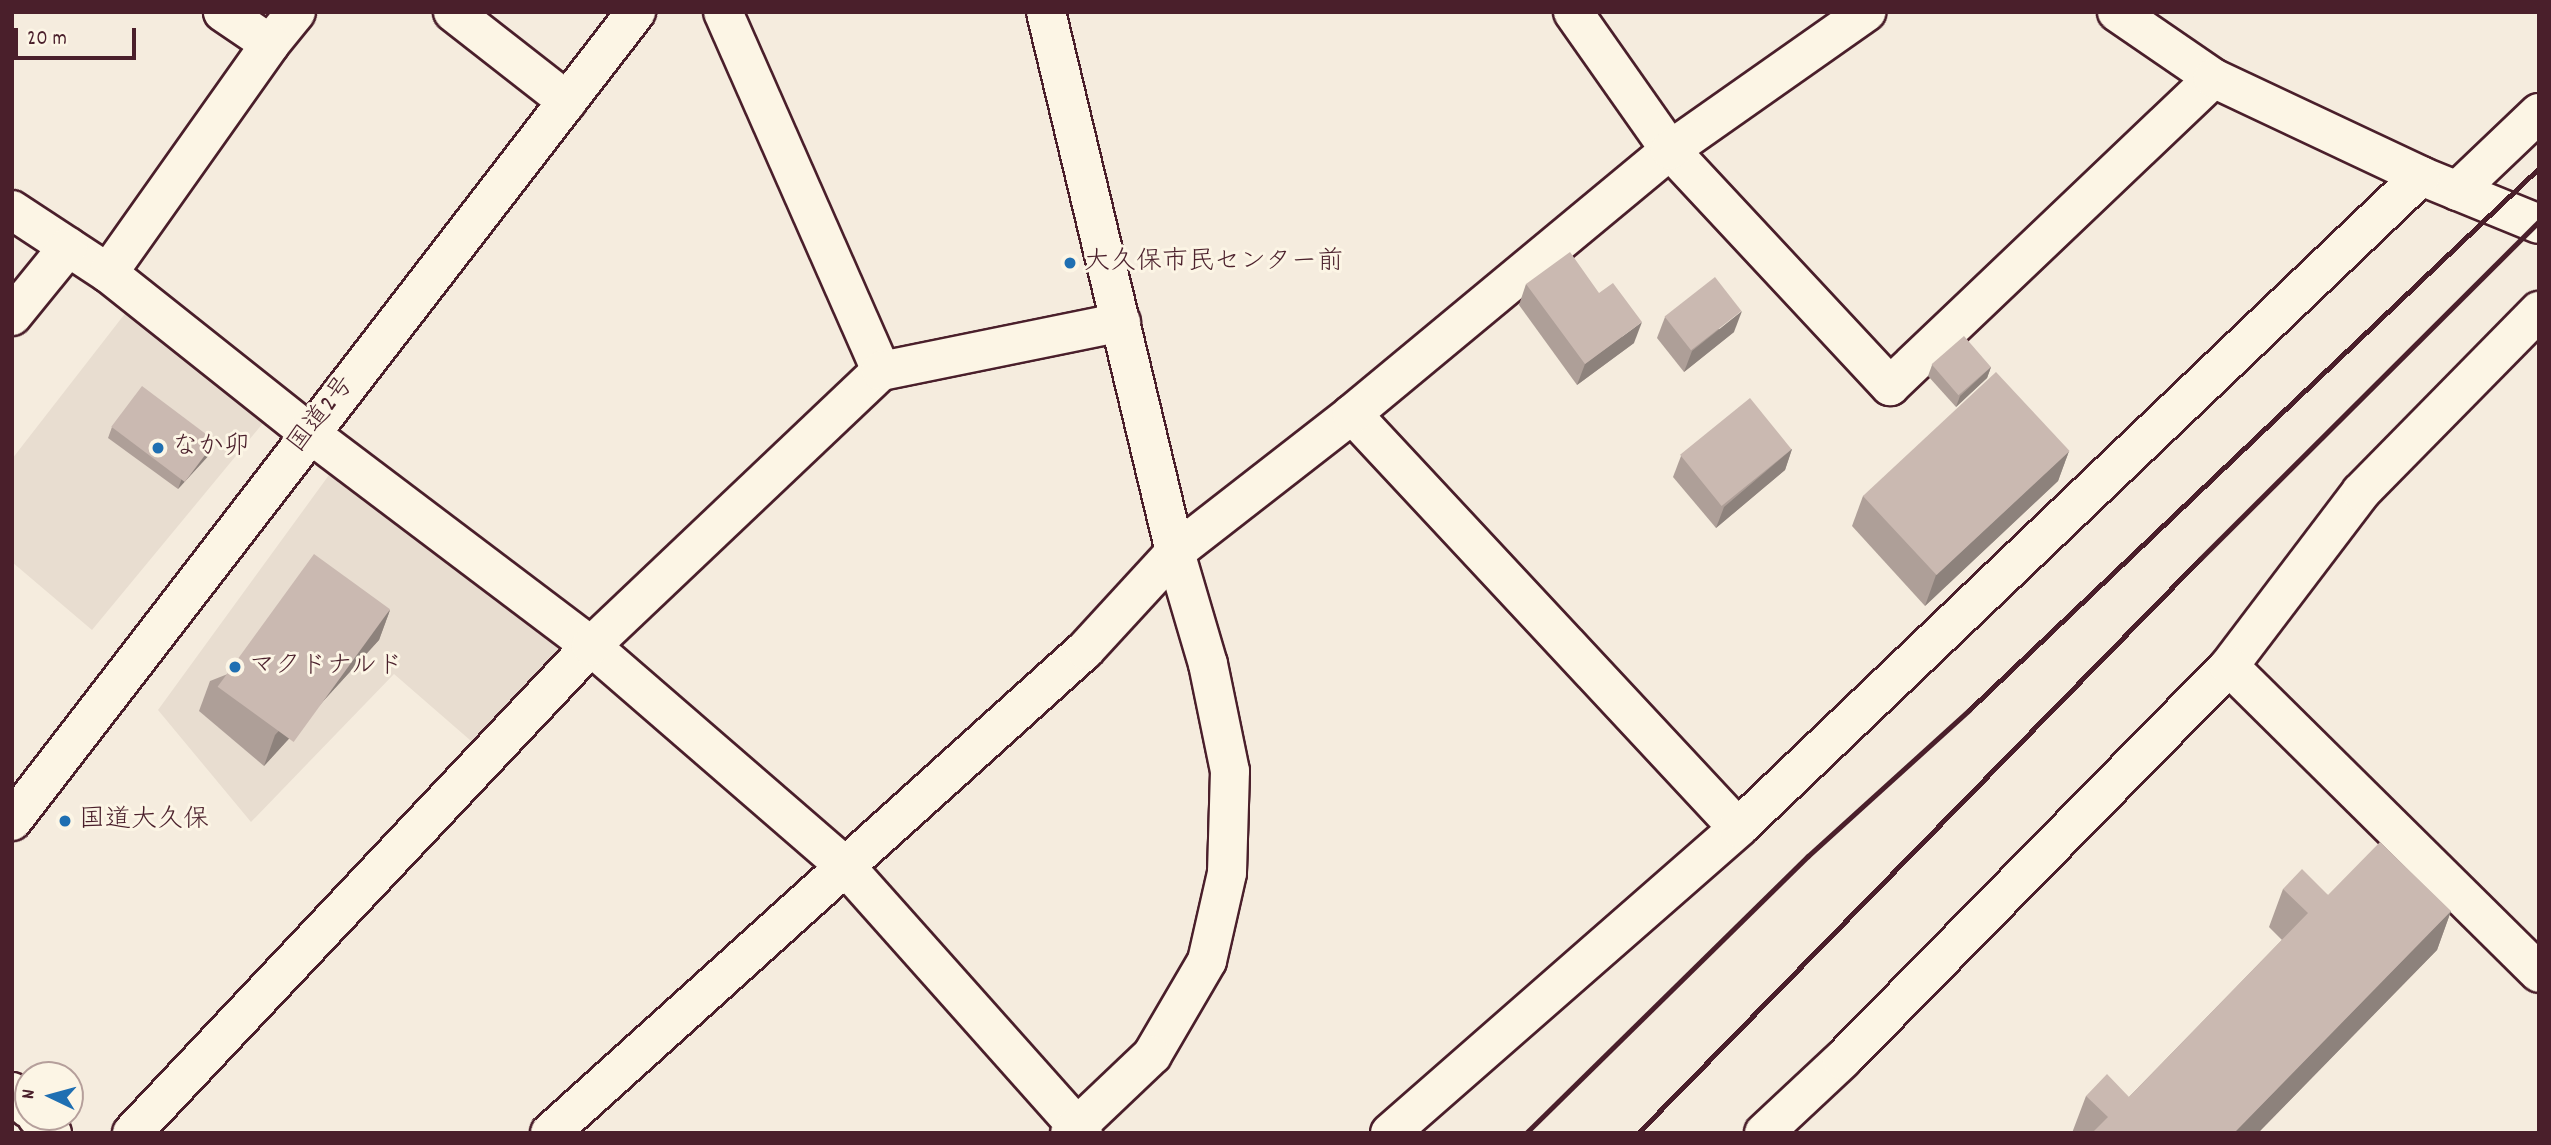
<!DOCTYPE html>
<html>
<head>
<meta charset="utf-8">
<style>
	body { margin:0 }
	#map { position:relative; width:2551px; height:1145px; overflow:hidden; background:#f5ecde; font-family:Dekko,"Klee One",sans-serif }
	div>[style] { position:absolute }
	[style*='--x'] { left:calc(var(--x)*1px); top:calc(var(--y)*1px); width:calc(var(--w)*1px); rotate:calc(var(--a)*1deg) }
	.built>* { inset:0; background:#e8ddd0 }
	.roads { filter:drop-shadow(2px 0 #4a1f2b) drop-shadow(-2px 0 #4a1f2b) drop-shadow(0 2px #4a1f2b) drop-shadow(0 -2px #4a1f2b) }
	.minor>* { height:38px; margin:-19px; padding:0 19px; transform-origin:19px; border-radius:19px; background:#fcf5e5 }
	.tertiary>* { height:38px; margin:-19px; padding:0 19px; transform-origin:19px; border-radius:19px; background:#fcf5e5 }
	.trunk>* { height:38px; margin:-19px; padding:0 19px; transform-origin:19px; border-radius:19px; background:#fcf5e5 }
	.rail>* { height:5px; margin:-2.5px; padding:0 2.5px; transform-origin:2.5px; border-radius:2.5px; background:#4a1f2b }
	.wall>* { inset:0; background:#ae9f98 }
	.shaded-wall>* { inset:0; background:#8d827c }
	.building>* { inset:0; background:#cab9b1; transform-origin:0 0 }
	.dots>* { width:19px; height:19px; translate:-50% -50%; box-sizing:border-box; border:4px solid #fcf5e5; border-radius:50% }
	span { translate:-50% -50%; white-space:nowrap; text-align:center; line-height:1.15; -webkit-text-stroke:6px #fcf5e5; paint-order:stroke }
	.poi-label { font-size:26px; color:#4a1f2b }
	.left { translate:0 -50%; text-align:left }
	.street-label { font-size:26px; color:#4a1f2b }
	.frame { position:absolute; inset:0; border:14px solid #4a1f2b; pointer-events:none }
	.north { position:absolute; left:14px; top:1061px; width:70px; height:70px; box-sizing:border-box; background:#fcf5e5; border:2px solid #b59f9b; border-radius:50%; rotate:275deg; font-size:19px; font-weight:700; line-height:28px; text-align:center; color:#4a1f2b }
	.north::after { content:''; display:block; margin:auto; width:24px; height:32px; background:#1f6fb2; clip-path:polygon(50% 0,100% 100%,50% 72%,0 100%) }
	.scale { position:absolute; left:14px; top:28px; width:122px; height:32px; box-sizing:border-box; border:4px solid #4a1f2b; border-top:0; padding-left:9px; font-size:21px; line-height:24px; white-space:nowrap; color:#4a1f2b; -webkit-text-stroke:5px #fcf5e5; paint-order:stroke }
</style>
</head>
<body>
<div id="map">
	<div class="built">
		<i style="clip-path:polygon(134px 302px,273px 411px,92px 630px,12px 562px,12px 459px)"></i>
		<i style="clip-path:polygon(337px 464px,559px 650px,478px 747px,394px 674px,251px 822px,158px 710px)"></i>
	</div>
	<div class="roads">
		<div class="minor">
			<i style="--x:453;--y:12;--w:145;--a:38"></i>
			<i style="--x:723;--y:12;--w:392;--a:66.2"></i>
			<i style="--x:1573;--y:12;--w:169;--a:54.9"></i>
			<i style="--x:1670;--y:150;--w:323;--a:47"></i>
			<i style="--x:1890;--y:386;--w:446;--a:-43.6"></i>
			<i style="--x:2117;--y:12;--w:116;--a:34.5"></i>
			<i style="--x:2213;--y:78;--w:230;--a:25.2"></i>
			<i style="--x:2421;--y:176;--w:127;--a:22.1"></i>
			<i style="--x:270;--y:44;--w:41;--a:-50.9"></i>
			<i style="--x:2457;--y:191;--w:113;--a:-43.6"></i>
			<i style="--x:12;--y:210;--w:115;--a:33.3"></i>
			<i style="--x:108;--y:273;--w:256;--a:38.5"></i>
			<i style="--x:308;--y:432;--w:355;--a:37.1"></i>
			<i style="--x:591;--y:646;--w:337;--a:40.9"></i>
			<i style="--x:846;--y:867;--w:356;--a:48.3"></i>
			<i style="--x:108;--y:273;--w:281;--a:-54.7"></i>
			<i style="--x:270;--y:44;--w:57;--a:-145.8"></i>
			<i style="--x:12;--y:316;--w:89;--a:-50.9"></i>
			<i style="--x:1352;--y:414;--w:566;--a:47"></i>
			<i style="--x:12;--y:1092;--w:23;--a:45"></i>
			<i style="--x:37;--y:1117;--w:22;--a:47"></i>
			<i style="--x:132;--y:1133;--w:669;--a:-46.7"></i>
			<i style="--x:591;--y:646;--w:400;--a:-43.5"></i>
			<i style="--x:881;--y:371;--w:245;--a:-11.5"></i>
			<i style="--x:550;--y:1133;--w:721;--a:-42.08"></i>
			<i style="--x:1085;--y:650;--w:133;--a:-47.4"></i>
			<i style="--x:1175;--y:552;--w:224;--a:-37.9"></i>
			<i style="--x:1352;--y:414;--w:413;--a:-39.7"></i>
			<i style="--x:1670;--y:150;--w:240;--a:-35.1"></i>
			<i style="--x:1390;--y:1133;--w:463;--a:-41.2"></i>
			<i style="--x:1738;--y:828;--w:944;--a:-43.67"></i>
			<i style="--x:1764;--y:1133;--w:107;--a:-43.1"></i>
			<i style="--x:1842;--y:1060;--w:552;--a:-45.51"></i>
			<i style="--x:2229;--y:666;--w:218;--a:-52.8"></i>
			<i style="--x:2361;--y:492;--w:254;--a:-45.5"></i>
		</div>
		<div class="tertiary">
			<i style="--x:1046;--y:12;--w:555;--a:76.56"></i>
			<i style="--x:1175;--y:552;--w:117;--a:73.6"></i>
			<i style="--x:1208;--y:664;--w:109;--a:78.4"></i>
			<i style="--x:1230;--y:771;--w:102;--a:91.7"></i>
			<i style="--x:1227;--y:873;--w:90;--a:102.8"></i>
			<i style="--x:1207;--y:961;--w:109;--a:120.3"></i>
			<i style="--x:1152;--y:1055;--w:113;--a:136.4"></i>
			<i style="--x:2229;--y:666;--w:436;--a:44.7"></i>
		</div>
		<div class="trunk">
			<i style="--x:12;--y:821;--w:1022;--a:-52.36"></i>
		</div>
	</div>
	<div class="rail">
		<i style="--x:1526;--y:1133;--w:395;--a:-44.5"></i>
		<i style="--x:1808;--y:856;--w:217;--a:-42.2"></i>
		<i style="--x:1969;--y:710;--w:787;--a:-43.56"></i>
		<i style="--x:1638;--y:1133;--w:803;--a:-45.61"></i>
		<i style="--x:2200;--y:559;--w:479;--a:-44.9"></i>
	</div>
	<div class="wall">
		<i style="clip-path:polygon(1526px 284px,1634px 343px,1577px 385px,1519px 305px)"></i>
		<i style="clip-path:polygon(1665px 317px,1734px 332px,1684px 372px,1657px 338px)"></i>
		<i style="clip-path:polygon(1932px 365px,1991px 367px,1987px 378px,1956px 407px,1928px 376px)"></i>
		<i style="clip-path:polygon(112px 427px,211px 453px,178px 489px,108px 438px)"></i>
		<i style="clip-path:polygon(1792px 449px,1785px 470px,1716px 528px,1673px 477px,1681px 456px)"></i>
		<i style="clip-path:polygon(2069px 451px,2058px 481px,1925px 606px,1852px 526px,1863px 496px)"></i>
		<i style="clip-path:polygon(390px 610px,379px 640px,264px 766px,199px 711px,210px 681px)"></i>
		<i style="clip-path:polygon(2283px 889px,2451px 911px,2437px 950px,2258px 1133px,2072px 1133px,2086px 1096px,2129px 1097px,2282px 940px,2269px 927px)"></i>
	</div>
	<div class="shaded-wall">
		<i style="clip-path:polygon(1742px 311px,1734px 332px,1684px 372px,1692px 351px)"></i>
		<i style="clip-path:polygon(1642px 322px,1634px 343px,1577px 385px,1585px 364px)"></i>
		<i style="clip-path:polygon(1991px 367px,1987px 378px,1956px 407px,1960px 396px)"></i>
		<i style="clip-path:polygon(215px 442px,211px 453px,178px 489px,182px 478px)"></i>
		<i style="clip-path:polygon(1792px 449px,1785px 470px,1716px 528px,1724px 507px)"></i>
		<i style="clip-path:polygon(2069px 451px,2058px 481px,1925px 606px,1936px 575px)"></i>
		<i style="clip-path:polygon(390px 610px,379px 640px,264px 766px,275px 735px)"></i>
		<i style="clip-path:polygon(2451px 911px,2437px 950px,2258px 1133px,2234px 1133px)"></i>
	</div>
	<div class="building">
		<i style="clip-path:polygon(1570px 252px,1599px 293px,1613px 283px,1642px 322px,1585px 364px,1526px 284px)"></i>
		<i style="left:1715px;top:277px;width:43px;height:64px;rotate:52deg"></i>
		<i style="left:1964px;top:336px;width:41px;height:43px;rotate:49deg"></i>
		<i style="left:1996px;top:372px;width:108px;height:182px;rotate:47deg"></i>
		<i style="left:142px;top:386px;width:92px;height:51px;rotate:37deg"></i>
		<i style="left:1750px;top:398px;width:66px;height:90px;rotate:51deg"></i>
		<i style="left:314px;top:554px;width:94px;height:164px;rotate:36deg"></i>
		<i style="clip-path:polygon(2380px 842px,2451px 911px,2234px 1133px,2092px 1133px,2108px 1117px,2086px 1096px,2107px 1074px,2129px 1097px,2308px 913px,2283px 889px,2302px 869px,2328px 895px)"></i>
	</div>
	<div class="dots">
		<i style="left:1070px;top:263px;background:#1f6fb2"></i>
		<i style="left:158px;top:448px;background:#1f6fb2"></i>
		<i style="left:235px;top:667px;background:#1f6fb2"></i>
		<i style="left:65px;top:821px;background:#1f6fb2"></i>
	</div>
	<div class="poi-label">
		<span class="left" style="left:1084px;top:263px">大久保市民センター前</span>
		<span class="left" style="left:172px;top:448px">なか卯</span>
		<span class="left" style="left:249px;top:667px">マクドナルド</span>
		<span class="left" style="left:79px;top:821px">国道大久保</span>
	</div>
	<div class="street-label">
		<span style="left:322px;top:415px;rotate:-52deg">国道2号</span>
	</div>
	<div class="frame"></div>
	<div class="north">N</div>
	<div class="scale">20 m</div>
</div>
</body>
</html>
